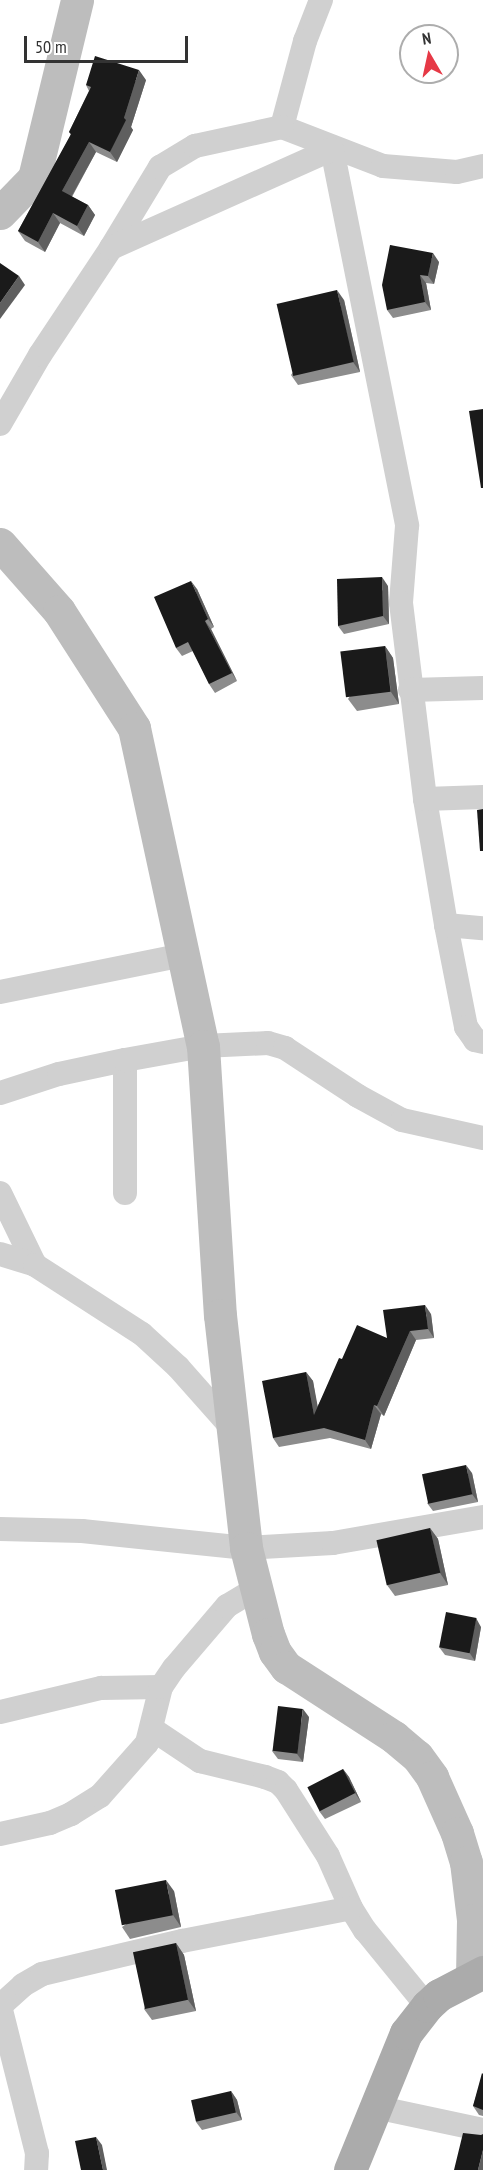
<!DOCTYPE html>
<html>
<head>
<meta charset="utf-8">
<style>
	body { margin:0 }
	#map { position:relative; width:483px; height:2170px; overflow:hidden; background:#fff; font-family:"PT Sans Narrow",sans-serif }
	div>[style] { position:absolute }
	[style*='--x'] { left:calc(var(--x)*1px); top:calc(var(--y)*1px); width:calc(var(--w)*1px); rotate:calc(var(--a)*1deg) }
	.street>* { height:24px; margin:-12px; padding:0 12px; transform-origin:12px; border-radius:12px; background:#d0d0d0 }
	.secondary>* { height:33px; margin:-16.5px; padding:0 16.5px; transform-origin:16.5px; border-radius:16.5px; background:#bdbdbd }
	.primary>* { height:33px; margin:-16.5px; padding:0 16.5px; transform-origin:16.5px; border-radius:16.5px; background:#ababab }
	.wall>* { inset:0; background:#8c8c8c }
	.shaded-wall>* { inset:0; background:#5f5f5f }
	.building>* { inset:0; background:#1a1a1a; transform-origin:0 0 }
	span { translate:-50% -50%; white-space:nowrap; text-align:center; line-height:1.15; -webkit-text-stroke:6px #fff; paint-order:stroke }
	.north { position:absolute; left:399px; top:24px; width:60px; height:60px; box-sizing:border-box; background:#fff; border:2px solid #adadad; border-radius:50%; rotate:351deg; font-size:16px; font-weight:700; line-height:24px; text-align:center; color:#333 }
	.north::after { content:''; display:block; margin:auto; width:21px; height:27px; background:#e63946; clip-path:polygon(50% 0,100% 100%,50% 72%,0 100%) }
	.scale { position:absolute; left:24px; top:36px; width:164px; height:27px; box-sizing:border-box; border:3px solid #333; border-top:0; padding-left:8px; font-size:18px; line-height:21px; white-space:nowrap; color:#333; -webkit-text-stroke:4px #fff; paint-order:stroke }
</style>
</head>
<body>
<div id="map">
	<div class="street">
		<i style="--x:321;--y:0;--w:44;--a:111.3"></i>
		<i style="--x:305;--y:41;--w:89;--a:105"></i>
		<i style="--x:282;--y:127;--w:108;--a:21.1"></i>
		<i style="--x:383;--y:166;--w:74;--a:4.6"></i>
		<i style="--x:457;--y:172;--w:27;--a:-13"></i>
		<i style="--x:332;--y:149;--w:384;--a:78.7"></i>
		<i style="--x:407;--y:526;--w:77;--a:94.5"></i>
		<i style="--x:401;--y:603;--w:197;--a:83"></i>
		<i style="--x:425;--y:799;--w:128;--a:80.5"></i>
		<i style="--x:446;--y:925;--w:104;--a:78.9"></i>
		<i style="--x:466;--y:1027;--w:16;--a:55"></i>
		<i style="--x:475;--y:1040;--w:8;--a:14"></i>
		<i style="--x:111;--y:248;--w:95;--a:-58.8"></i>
		<i style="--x:160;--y:167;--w:41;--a:-31"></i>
		<i style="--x:195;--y:146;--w:89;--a:-12.3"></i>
		<i style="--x:0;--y:424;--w:80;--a:-59.9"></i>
		<i style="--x:40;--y:355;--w:128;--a:-56.4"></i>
		<i style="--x:111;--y:248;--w:242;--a:-24.1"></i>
		<i style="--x:410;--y:690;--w:73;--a:-1.6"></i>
		<i style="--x:425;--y:799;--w:58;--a:-2"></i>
		<i style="--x:446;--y:925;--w:37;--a:5"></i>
		<i style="--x:0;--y:992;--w:187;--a:-11.4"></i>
		<i style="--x:125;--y:1060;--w:133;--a:90"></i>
		<i style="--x:0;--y:1093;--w:62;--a:-17.9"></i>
		<i style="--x:59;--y:1074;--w:67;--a:-12"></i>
		<i style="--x:125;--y:1060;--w:79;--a:-10.2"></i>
		<i style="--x:203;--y:1046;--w:65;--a:-2.6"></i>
		<i style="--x:268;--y:1043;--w:18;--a:16"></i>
		<i style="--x:285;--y:1048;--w:87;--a:33.3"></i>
		<i style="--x:358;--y:1096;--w:50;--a:28.6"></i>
		<i style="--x:402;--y:1120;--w:83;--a:12.5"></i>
		<i style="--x:0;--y:1193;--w:80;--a:64.1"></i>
		<i style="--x:0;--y:1254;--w:37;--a:17"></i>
		<i style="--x:35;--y:1265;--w:127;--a:32.8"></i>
		<i style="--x:142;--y:1334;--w:49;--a:42.5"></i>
		<i style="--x:178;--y:1367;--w:81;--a:48.5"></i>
		<i style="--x:0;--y:1529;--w:82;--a:1.4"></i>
		<i style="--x:82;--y:1531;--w:165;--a:5.9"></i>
		<i style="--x:246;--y:1548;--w:87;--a:-3.3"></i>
		<i style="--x:333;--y:1543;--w:152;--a:-9.8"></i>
		<i style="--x:0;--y:1712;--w:104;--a:-13.4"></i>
		<i style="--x:101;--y:1688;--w:60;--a:-1"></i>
		<i style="--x:152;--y:1729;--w:58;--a:33.7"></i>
		<i style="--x:200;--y:1761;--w:67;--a:13.8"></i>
		<i style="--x:265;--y:1777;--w:14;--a:21"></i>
		<i style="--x:278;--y:1782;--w:11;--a:45"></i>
		<i style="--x:286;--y:1790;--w:78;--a:57.5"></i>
		<i style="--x:328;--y:1856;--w:57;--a:66.1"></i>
		<i style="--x:351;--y:1908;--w:26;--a:58"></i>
		<i style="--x:365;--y:1930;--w:98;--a:50.8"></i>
		<i style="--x:0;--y:1834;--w:51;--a:-12.4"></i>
		<i style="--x:50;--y:1823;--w:23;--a:-23"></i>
		<i style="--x:71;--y:1814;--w:34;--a:-32"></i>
		<i style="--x:100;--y:1796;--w:71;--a:-48.4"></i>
		<i style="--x:147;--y:1743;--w:58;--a:-76"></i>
		<i style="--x:161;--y:1687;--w:23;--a:-56"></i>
		<i style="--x:174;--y:1668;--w:82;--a:-49.5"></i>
		<i style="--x:227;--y:1606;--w:33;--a:-31"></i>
		<i style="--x:0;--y:2006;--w:31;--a:-42"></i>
		<i style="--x:23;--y:1985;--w:22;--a:-30"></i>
		<i style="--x:42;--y:1974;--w:144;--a:-13.3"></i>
		<i style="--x:182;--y:1941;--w:172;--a:-11"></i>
		<i style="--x:0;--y:2006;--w:152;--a:75.9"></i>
		<i style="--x:37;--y:2153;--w:17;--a:93"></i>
		<i style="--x:375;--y:2107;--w:110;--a:12"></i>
	</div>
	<div class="secondary">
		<i style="--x:0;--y:213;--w:49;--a:-45.8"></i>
		<i style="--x:34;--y:178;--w:183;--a:-76.4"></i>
		<i style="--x:0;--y:544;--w:89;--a:48.6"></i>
		<i style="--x:59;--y:611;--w:139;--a:57.3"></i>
		<i style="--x:134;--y:728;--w:325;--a:77.8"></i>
		<i style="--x:203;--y:1046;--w:270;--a:86.4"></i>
		<i style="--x:220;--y:1315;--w:234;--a:83.6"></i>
		<i style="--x:246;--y:1548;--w:89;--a:75.7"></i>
		<i style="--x:268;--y:1634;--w:19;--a:69"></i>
		<i style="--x:275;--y:1652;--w:19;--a:54"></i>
		<i style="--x:286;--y:1667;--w:129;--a:32.9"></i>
		<i style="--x:394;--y:1737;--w:30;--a:40"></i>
		<i style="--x:417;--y:1756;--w:26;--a:54"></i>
		<i style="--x:432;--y:1777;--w:61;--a:65.9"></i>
		<i style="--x:457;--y:1833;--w:30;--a:73"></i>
		<i style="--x:466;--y:1862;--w:58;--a:83.1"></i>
		<i style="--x:473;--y:1920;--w:56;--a:91"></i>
	</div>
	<div class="primary">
		<i style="--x:350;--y:2170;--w:148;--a:-67.8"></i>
		<i style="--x:406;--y:2033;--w:34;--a:-52"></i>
		<i style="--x:427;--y:2006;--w:16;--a:-43"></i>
		<i style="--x:439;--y:1995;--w:50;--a:-27.6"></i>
	</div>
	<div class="wall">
		<i style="clip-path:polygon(146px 80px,131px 127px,133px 130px,117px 162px,96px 152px,72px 197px,88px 205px,95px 215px,84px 236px,60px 223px,45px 252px,25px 241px,18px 231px,71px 135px,69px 132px,89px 91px,86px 85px)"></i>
		<i style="clip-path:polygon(390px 245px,439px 262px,434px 284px,426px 283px,431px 310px,393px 318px,387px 310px)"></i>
		<i style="clip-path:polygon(344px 300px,360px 372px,298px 385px,291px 375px)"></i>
		<i style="clip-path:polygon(388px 586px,389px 624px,344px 634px,338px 626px)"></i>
		<i style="clip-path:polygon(197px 589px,214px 627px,211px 629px,237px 681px,215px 693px,209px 684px,193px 651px,182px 656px,176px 648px)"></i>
		<i style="clip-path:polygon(385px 646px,393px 658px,399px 704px,357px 711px,348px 699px)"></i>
		<i style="clip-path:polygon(431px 1314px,434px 1338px,416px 1340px,384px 1416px,381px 1414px,371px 1449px,330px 1438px,279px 1447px,273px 1438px,306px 1372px,313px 1381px,317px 1407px,342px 1359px,387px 1338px)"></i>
		<i style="clip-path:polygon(472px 1473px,478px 1502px,433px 1511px,427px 1503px)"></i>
		<i style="clip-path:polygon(430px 1528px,438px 1539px,448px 1585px,395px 1596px,387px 1585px)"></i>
		<i style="clip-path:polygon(481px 1627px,475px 1661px,445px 1655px,439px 1647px)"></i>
		<i style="clip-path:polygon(309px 1717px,303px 1762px,278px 1759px,272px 1751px)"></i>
		<i style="clip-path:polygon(343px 1769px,349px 1777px,361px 1802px,325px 1819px,319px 1811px)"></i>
		<i style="clip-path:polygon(174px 1891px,181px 1927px,130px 1939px,122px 1927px)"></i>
		<i style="clip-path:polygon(176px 1943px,184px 1955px,196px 2011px,152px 2020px,144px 2009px)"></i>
		<i style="clip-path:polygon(483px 2074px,483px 2116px,479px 2115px,473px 2106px)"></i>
		<i style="clip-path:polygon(231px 2091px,237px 2100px,242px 2120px,202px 2130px,196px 2122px)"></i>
	</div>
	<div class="shaded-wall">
		<i style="clip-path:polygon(139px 70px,146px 80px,131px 127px,133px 130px,117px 162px,110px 152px,124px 118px)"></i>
		<i style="clip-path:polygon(89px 142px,96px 152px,69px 201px,62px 191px)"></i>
		<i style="clip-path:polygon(88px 205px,95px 215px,84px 236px,77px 226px)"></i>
		<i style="clip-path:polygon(53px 213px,60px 223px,45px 252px,38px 242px)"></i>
		<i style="clip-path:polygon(433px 253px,439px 262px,434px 284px,428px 276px)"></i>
		<i style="clip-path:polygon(420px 275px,426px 283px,431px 310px,425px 302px)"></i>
		<i style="clip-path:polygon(19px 276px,25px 285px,0 319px,0 303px)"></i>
		<i style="clip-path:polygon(337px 290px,344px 300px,360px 372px,353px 362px)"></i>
		<i style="clip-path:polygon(382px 577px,388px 586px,389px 624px,383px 616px)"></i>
		<i style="clip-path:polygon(191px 581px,197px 589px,214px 627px,208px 619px)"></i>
		<i style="clip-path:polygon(205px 621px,211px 629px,237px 681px,232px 673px)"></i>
		<i style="clip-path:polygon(385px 646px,393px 658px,399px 704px,391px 692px)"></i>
		<i style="clip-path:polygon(425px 1305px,431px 1314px,434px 1338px,428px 1329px)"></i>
		<i style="clip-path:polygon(410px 1331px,416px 1340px,384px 1416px,377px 1406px)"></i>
		<i style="clip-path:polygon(306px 1372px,313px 1381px,321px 1424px,314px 1415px)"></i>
		<i style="clip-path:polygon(374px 1405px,381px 1414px,371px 1449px,365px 1440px)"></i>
		<i style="clip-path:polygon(466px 1465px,472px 1473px,478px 1502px,472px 1494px)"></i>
		<i style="clip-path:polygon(430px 1528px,438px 1539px,448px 1585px,440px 1573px)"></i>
		<i style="clip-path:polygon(476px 1618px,481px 1627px,475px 1661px,469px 1652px)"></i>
		<i style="clip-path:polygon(303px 1709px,309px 1717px,303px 1762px,297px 1754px)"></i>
		<i style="clip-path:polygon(343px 1769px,349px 1777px,361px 1802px,355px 1793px)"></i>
		<i style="clip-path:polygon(166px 1880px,174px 1891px,181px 1927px,173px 1915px)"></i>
		<i style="clip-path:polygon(176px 1943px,184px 1955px,196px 2011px,188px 2000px)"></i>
		<i style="clip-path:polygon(231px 2091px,237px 2100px,242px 2120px,236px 2112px)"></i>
		<i style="clip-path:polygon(96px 2137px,102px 2145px,107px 2170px,103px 2170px)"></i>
		<i style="clip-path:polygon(483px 2150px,483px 2170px,478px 2170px)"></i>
	</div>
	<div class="building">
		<i style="clip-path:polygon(95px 56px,139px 70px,124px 118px,126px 120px,110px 152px,89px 142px,62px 191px,88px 205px,77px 226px,53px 213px,38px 242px,18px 231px,71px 134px,69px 132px,91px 87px,86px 85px)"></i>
		<i style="clip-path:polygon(390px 245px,433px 253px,428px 276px,420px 275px,425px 302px,387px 310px,382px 285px)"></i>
		<i style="clip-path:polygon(0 263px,19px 276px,0 303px)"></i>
		<i style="left:337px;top:290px;width:74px;height:62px;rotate:77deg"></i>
		<i style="clip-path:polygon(483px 409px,483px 488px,481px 488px,469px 411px)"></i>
		<i style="clip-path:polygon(382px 577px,383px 616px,338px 626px,337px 579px)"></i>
		<i style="clip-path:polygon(191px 581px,208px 619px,205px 621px,232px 673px,209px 684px,188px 642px,176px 648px,154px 597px)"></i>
		<i style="left:385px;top:646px;width:46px;height:45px;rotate:83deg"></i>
		<i style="clip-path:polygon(483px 809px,483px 851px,480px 851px,477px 810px)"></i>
		<i style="clip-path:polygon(425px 1305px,428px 1329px,410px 1331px,377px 1406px,374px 1405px,365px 1440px,324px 1428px,273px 1438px,262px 1381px,306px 1372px,314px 1415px,339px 1358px,342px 1359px,357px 1325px,387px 1338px,383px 1310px)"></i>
		<i style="left:466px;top:1465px;width:30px;height:45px;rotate:78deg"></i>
		<i style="left:430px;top:1528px;width:46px;height:55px;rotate:77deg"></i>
		<i style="left:446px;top:1612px;width:31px;height:36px;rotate:11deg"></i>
		<i style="left:278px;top:1706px;width:25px;height:45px;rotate:7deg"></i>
		<i style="left:343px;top:1769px;width:27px;height:40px;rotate:63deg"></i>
		<i style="left:166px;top:1880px;width:36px;height:52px;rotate:79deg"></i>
		<i style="left:176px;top:1943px;width:58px;height:44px;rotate:78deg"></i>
		<i style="clip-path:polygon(482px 2073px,483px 2074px,483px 2110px,473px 2106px)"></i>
		<i style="left:231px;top:2091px;width:22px;height:41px;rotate:77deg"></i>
		<i style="clip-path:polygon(463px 2133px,481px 2135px,483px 2134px,483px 2150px,478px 2170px,454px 2170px)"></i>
		<i style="clip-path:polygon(96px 2137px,103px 2170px,81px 2170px,75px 2141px)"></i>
	</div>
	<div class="north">N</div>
	<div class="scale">50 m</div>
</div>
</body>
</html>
